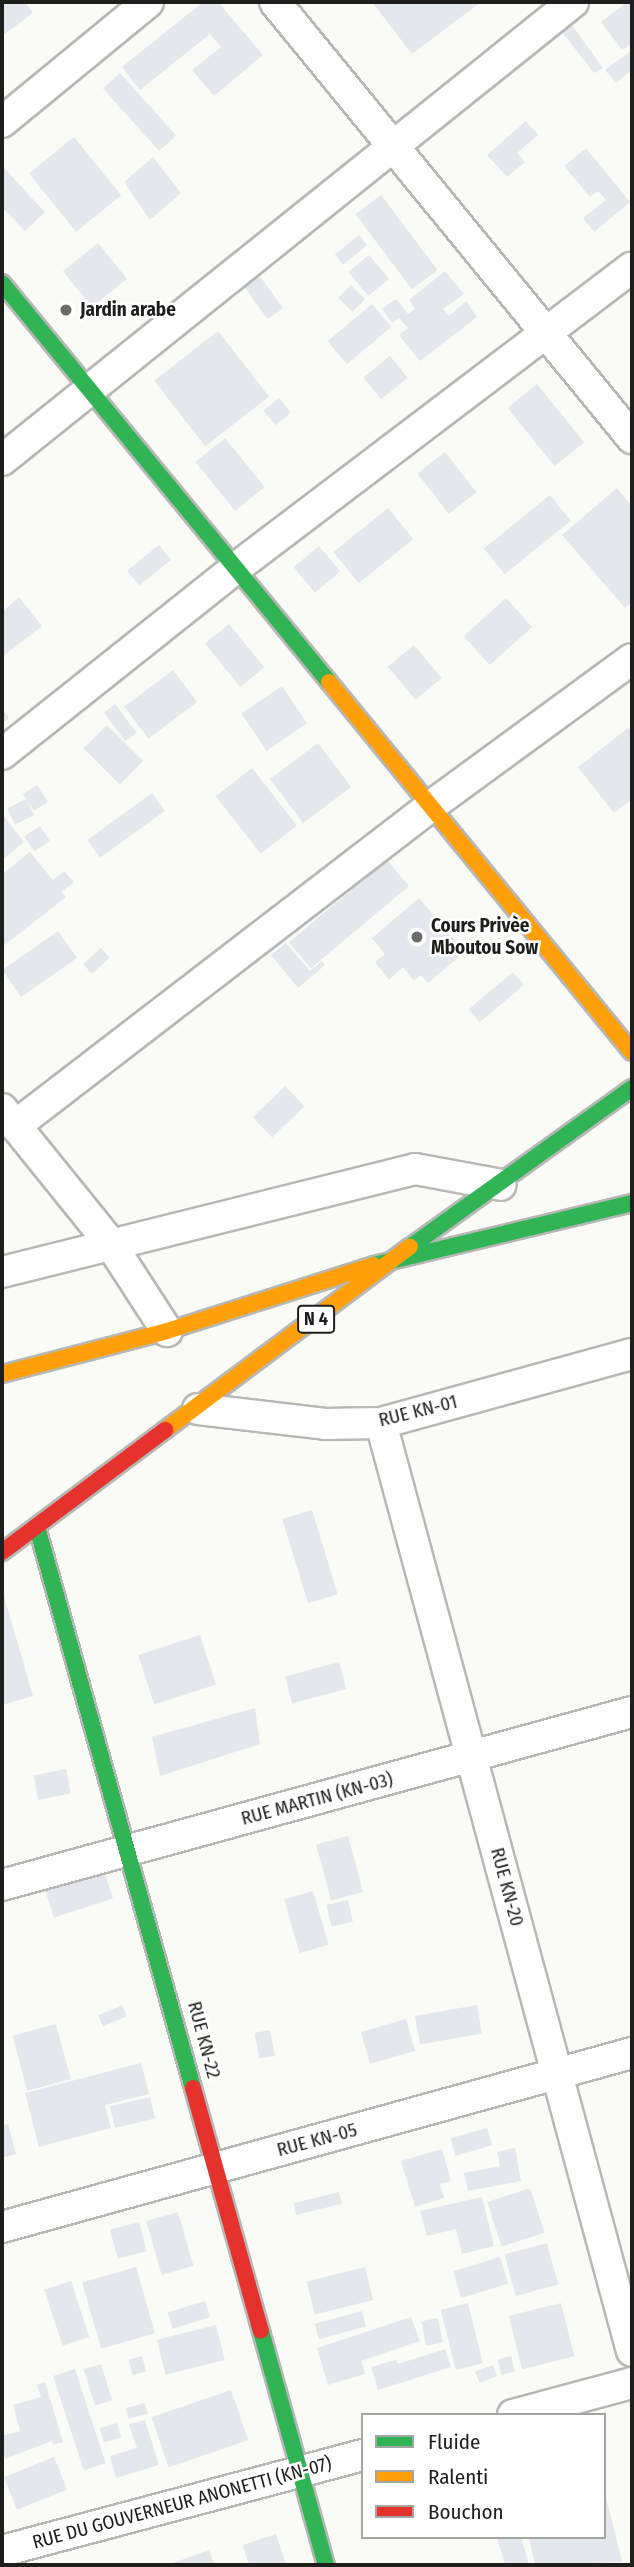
<!DOCTYPE html>
<html>
<head>
<meta charset="utf-8">
<style>
	body { margin:0 }
	#map { position:relative; width:634px; height:2567px; overflow:hidden; background:#fafbf7; font-family:"Fira Sans Condensed",sans-serif }
	div>[style] { position:absolute }
	[style*='--x'] { left:calc(var(--x)*1px); top:calc(var(--y)*1px); width:calc(var(--w)*1px); rotate:calc(var(--a)*1deg) }
	.building>* { inset:0; background:#e4e7eb; transform-origin:0 0 }
	.roads { filter:drop-shadow(2px 0 #b7b8b6) drop-shadow(-2px 0 #b7b8b6) drop-shadow(0 2px #b7b8b6) drop-shadow(0 -2px #b7b8b6) }
	.street>* { height:30px; margin:-15px; padding:0 15px; transform-origin:15px; border-radius:15px; background:#fefefe }
	.fast>* { height:16px; margin:-8px; padding:0 8px; transform-origin:8px; border-radius:8px; background:#30b455 }
	.slow>* { height:16px; margin:-8px; padding:0 8px; transform-origin:8px; border-radius:8px; background:#ff9f0a }
	.jam>* { height:16px; margin:-8px; padding:0 8px; transform-origin:8px; border-radius:8px; background:#e5322d }
	.dots>* { width:19px; height:19px; translate:-50% -50%; box-sizing:border-box; border:4px solid #fff; border-radius:50% }
	span { translate:-50% -50%; white-space:nowrap; text-align:center; line-height:1.15; -webkit-text-stroke:5px #fff; paint-order:stroke }
	.shield-label span { padding:2px 5px; background:#fff; border:2px solid; border-radius:5px; -webkit-text-stroke-width:0 }
	.shield-label { font-size:18px; color:#1e1e1c; font-weight:700 }
	.poi-label { font-size:19px; color:#1e1e1c; font-weight:700 }
	.left { translate:0 -50%; text-align:left }
	.street-label { font-size:19px; color:#1e1e1c }
	.frame { position:absolute; inset:0; border:4px solid #1e1e1c; pointer-events:none }
	.legend { position:absolute; left:361px; top:2413px; width:245px; height:126px; box-sizing:border-box; background:#fff; border:2px solid #a5a5a4; margin:0; padding:9px 12px; list-style:none; font-size:21px; color:#1e1e1c }
	.legend li { display:flex; align-items:center; gap:14px; height:35px }
	.legend b { width:35px; border:2px solid #a5a5a4 }
</style>
</head>
<body>
<div id="map">
	<div class="building">
		<i style="clip-path:polygon(2px 2px,25px 2px,33px 13px,2px 36px)"></i>
		<i style="clip-path:polygon(203px 2px,218px 2px,263px 55px,214px 96px,192px 70px,221px 47px,210px 34px,140px 90px,122px 67px)"></i>
		<i style="clip-path:polygon(372px 2px,481px 2px,412px 54px)"></i>
		<i style="clip-path:polygon(627px 2px,632px 2px,632px 43px,622px 50px,601px 22px)"></i>
		<i style="clip-path:polygon(571px 24px,603px 68px,594px 73px,562px 32px)"></i>
		<i style="clip-path:polygon(632px 50px,632px 70px,616px 83px,605px 70px)"></i>
		<i style="left:120px;top:73px;width:84px;height:23px;rotate:48deg"></i>
		<i style="clip-path:polygon(526px 121px,538px 135px,517px 153px,525px 162px,507px 177px,487px 155px)"></i>
		<i style="left:74px;top:137px;width:75px;height:58px;rotate:51deg"></i>
		<i style="clip-path:polygon(586px 148px,630px 202px,594px 232px,583px 218px,606px 200px,598px 191px,590px 197px,564px 166px)"></i>
		<i style="clip-path:polygon(153px 157px,181px 193px,150px 220px,124px 182px)"></i>
		<i style="clip-path:polygon(2px 166px,45px 212px,25px 231px,2px 207px)"></i>
		<i style="left:381px;top:195px;width:94px;height:32px;rotate:53deg"></i>
		<i style="left:359px;top:235px;width:13px;height:31px;rotate:51deg"></i>
		<i style="left:98px;top:243px;width:46px;height:45px;rotate:51deg"></i>
		<i style="left:369px;top:255px;width:31px;height:27px;rotate:50deg"></i>
		<i style="clip-path:polygon(445px 271px,464px 294px,443px 309px,449px 316px,466px 301px,477px 317px,420px 361px,399px 335px,408px 328px,399px 318px,392px 323px,382px 309px,396px 299px,408px 314px,415px 309px,409px 300px)"></i>
		<i style="left:259px;top:275px;width:41px;height:19px;rotate:54deg"></i>
		<i style="left:351px;top:285px;width:20px;height:18px;rotate:45deg"></i>
		<i style="left:372px;top:304px;width:30px;height:58px;rotate:50deg"></i>
		<i style="left:218px;top:331px;width:83px;height:81px;rotate:52deg"></i>
		<i style="left:390px;top:356px;width:28px;height:34px;rotate:51deg"></i>
		<i style="left:537px;top:384px;width:75px;height:38px;rotate:51deg"></i>
		<i style="left:279px;top:398px;width:19px;height:20px;rotate:51deg"></i>
		<i style="left:225px;top:438px;width:63px;height:38px;rotate:51deg"></i>
		<i style="left:445px;top:452px;width:51px;height:35px;rotate:52deg"></i>
		<i style="clip-path:polygon(617px 488px,632px 506px,632px 602px,625px 608px,562px 535px)"></i>
		<i style="left:550px;top:495px;width:33px;height:85px;rotate:51deg"></i>
		<i style="left:388px;top:508px;width:40px;height:70px;rotate:51deg"></i>
		<i style="left:159px;top:545px;width:19px;height:41px;rotate:51deg"></i>
		<i style="left:319px;top:546px;width:33px;height:33px;rotate:50deg"></i>
		<i style="clip-path:polygon(19px 597px,42px 626px,2px 657px,2px 612px)"></i>
		<i style="left:506px;top:598px;width:39px;height:57px;rotate:48deg"></i>
		<i style="left:229px;top:624px;width:56px;height:31px;rotate:51deg"></i>
		<i style="left:414px;top:645px;width:43px;height:34px;rotate:50deg"></i>
		<i style="left:173px;top:670px;width:40px;height:61px;rotate:53deg"></i>
		<i style="left:282px;top:686px;width:45px;height:49px;rotate:56deg"></i>
		<i style="left:115px;top:704px;width:36px;height:14px;rotate:53deg"></i>
		<i style="clip-path:polygon(2px 709px,9px 718px,2px 724px)"></i>
		<i style="left:107px;top:725px;width:51px;height:33px;rotate:45deg"></i>
		<i style="clip-path:polygon(628px 728px,632px 733px,632px 799px,614px 813px,578px 767px)"></i>
		<i style="left:318px;top:743px;width:55px;height:60px;rotate:53deg"></i>
		<i style="left:252px;top:768px;width:73px;height:46px;rotate:52deg"></i>
		<i style="left:37px;top:785px;width:20px;height:17px;rotate:57deg"></i>
		<i style="left:152px;top:793px;width:22px;height:80px;rotate:54deg"></i>
		<i style="left:26px;top:799px;width:18px;height:21px;rotate:63deg"></i>
		<i style="clip-path:polygon(2px 814px,24px 842px,2px 860px)"></i>
		<i style="left:40px;top:826px;width:18px;height:19px;rotate:56deg"></i>
		<i style="clip-path:polygon(30px 852px,53px 880px,64px 871px,74px 882px,62px 892px,66px 897px,2px 947px,2px 874px)"></i>
		<i style="left:387px;top:860px;width:34px;height:128px;rotate:50deg"></i>
		<i style="clip-path:polygon(419px 898px,465px 952px,428px 983px,421px 975px,414px 981px,403px 967px,389px 980px,375px 962px,385px 954px,372px 938px)"></i>
		<i style="left:58px;top:931px;width:33px;height:68px;rotate:55deg"></i>
		<i style="clip-path:polygon(286px 943px,310px 971px,322px 961px,325px 965px,298px 988px,271px 955px)"></i>
		<i style="left:101px;top:948px;width:13px;height:24px;rotate:48deg"></i>
		<i style="left:513px;top:972px;width:17px;height:58px;rotate:50deg"></i>
		<i style="left:285px;top:1086px;width:28px;height:45px;rotate:46deg"></i>
		<i style="left:312px;top:1510px;width:88px;height:31px;rotate:73deg"></i>
		<i style="clip-path:polygon(4px 1596px,33px 1696px,2px 1705px,2px 1598px)"></i>
		<i style="left:200px;top:1635px;width:52px;height:65px;rotate:72deg"></i>
		<i style="left:339px;top:1662px;width:28px;height:56px;rotate:75deg"></i>
		<i style="clip-path:polygon(255px 1708px,260px 1744px,160px 1776px,152px 1737px)"></i>
		<i style="left:66px;top:1769px;width:25px;height:33px;rotate:79deg"></i>
		<i style="left:348px;top:1836px;width:58px;height:33px;rotate:75deg"></i>
		<i style="left:103px;top:1868px;width:32px;height:62px;rotate:72deg"></i>
		<i style="left:313px;top:1891px;width:56px;height:30px;rotate:74deg"></i>
		<i style="left:348px;top:1900px;width:22px;height:22px;rotate:77deg"></i>
		<i style="left:122px;top:2005px;width:12px;height:26px;rotate:66deg"></i>
		<i style="left:477px;top:2005px;width:29px;height:63px;rotate:80deg"></i>
		<i style="left:406px;top:2019px;width:33px;height:47px;rotate:74deg"></i>
		<i style="left:56px;top:2024px;width:57px;height:45px;rotate:75deg"></i>
		<i style="left:270px;top:2030px;width:26px;height:16px;rotate:79deg"></i>
		<i style="clip-path:polygon(141px 2063px,149px 2094px,105px 2105px,111px 2128px,39px 2147px,25px 2093px)"></i>
		<i style="left:150px;top:2097px;width:22px;height:41px;rotate:77deg"></i>
		<i style="clip-path:polygon(8px 2124px,16px 2154px,2px 2158px,2px 2126px)"></i>
		<i style="left:487px;top:2128px;width:18px;height:38px;rotate:74deg"></i>
		<i style="clip-path:polygon(515px 2148px,521px 2181px,468px 2191px,464px 2173px,500px 2166px,497px 2152px)"></i>
		<i style="clip-path:polygon(442px 2149px,451px 2181px,440px 2184px,444px 2198px,415px 2207px,401px 2161px)"></i>
		<i style="left:530px;top:2188px;width:47px;height:45px;rotate:72deg"></i>
		<i style="left:339px;top:2192px;width:12px;height:47px;rotate:76deg"></i>
		<i style="clip-path:polygon(482px 2197px,494px 2246px,462px 2254px,456px 2229px,427px 2236px,420px 2211px)"></i>
		<i style="left:178px;top:2212px;width:56px;height:33px;rotate:74deg"></i>
		<i style="left:139px;top:2222px;width:30px;height:30px;rotate:75deg"></i>
		<i style="left:547px;top:2243px;width:43px;height:44px;rotate:75deg"></i>
		<i style="left:500px;top:2257px;width:28px;height:49px;rotate:73deg"></i>
		<i style="left:136px;top:2267px;width:69px;height:56px;rotate:74deg"></i>
		<i style="left:365px;top:2267px;width:34px;height:60px;rotate:76deg"></i>
		<i style="left:71px;top:2281px;width:59px;height:28px;rotate:72deg"></i>
		<i style="left:205px;top:2301px;width:17px;height:39px;rotate:73deg"></i>
		<i style="left:468px;top:2303px;width:62px;height:28px;rotate:76deg"></i>
		<i style="left:561px;top:2303px;width:55px;height:54px;rotate:76deg"></i>
		<i style="left:362px;top:2311px;width:16px;height:49px;rotate:75deg"></i>
		<i style="clip-path:polygon(411px 2317px,420px 2341px,361px 2361px,365px 2374px,328px 2385px,317px 2348px)"></i>
		<i style="left:438px;top:2318px;width:25px;height:17px;rotate:79deg"></i>
		<i style="left:216px;top:2325px;width:36px;height:61px;rotate:76deg"></i>
		<i style="clip-path:polygon(445px 2349px,451px 2367px,378px 2390px,371px 2367px,396px 2360px,398px 2364px)"></i>
		<i style="left:142px;top:2356px;width:16px;height:14px;rotate:75deg"></i>
		<i style="left:511px;top:2356px;width:16px;height:14px;rotate:75deg"></i>
		<i style="left:101px;top:2364px;width:38px;height:18px;rotate:73deg"></i>
		<i style="left:493px;top:2365px;width:12px;height:19px;rotate:70deg"></i>
		<i style="left:75px;top:2369px;width:99px;height:23px;rotate:72deg"></i>
		<i style="clip-path:polygon(45px 2382px,63px 2442px,53px 2445px,52px 2441px,5px 2459px,2px 2436px,20px 2431px,13px 2405px,41px 2397px,37px 2385px)"></i>
		<i style="left:231px;top:2390px;width:53px;height:84px;rotate:71deg"></i>
		<i style="left:145px;top:2403px;width:11px;height:20px;rotate:75deg"></i>
		<i style="clip-path:polygon(145px 2420px,159px 2465px,116px 2478px,110px 2456px,137px 2448px,129px 2424px)"></i>
		<i style="left:117px;top:2423px;width:15px;height:18px;rotate:74deg"></i>
		<i style="left:54px;top:2457px;width:35px;height:54px;rotate:68deg"></i>
		<i style="clip-path:polygon(605px 2493px,622px 2562px,535px 2565px,529px 2537px,604px 2537px)"></i>
		<i style="clip-path:polygon(276px 2534px,286px 2565px,249px 2565px,243px 2545px)"></i>
		<i style="clip-path:polygon(497px 2537px,521px 2537px,529px 2565px,505px 2565px)"></i>
		<i style="clip-path:polygon(209px 2550px,214px 2564px,167px 2565px)"></i>
	</div>
	<div class="roads">
		<div class="street">
			<i style="--x:275;--y:2;--w:564;--a:50.69"></i>
			<i style="--x:2;--y:122;--w:189;--a:-39.4"></i>
			<i style="--x:2;--y:460;--w:732;--a:-38.73"></i>
			<i style="--x:2;--y:754;--w:299;--a:-38.5"></i>
			<i style="--x:236;--y:568;--w:497;--a:-37.2"></i>
			<i style="--x:2;--y:1109;--w:172;--a:51.1"></i>
			<i style="--x:110;--y:1243;--w:105;--a:57.1"></i>
			<i style="--x:15;--y:1126;--w:525;--a:-37.57"></i>
			<i style="--x:431;--y:806;--w:249;--a:-36.2"></i>
			<i style="--x:2;--y:1272;--w:426;--a:-14"></i>
			<i style="--x:415;--y:1169;--w:87;--a:10.5"></i>
			<i style="--x:198;--y:1409;--w:128;--a:6.7"></i>
			<i style="--x:325;--y:1424;--w:56;--a:-1"></i>
			<i style="--x:381;--y:1423;--w:260;--a:-15.4"></i>
			<i style="--x:381;--y:1423;--w:961;--a:74.87"></i>
			<i style="--x:2;--y:1885;--w:653;--a:-15.36"></i>
			<i style="--x:2;--y:2227;--w:654;--a:-15.44"></i>
			<i style="--x:513;--y:2415;--w:123;--a:-15.1"></i>
			<i style="--x:2;--y:2551;--w:374;--a:-14.9"></i>
		</div>
		<div class="fast">
			<i style="--x:2;--y:283;--w:516;--a:50.66"></i>
			<i style="--x:410;--y:1247;--w:273;--a:-35.6"></i>
			<i style="--x:374;--y:1265;--w:265;--a:-13.5"></i>
			<i style="--x:37;--y:1527;--w:582;--a:74.46"></i>
			<i style="--x:261;--y:2331;--w:243;--a:74.5"></i>
		</div>
		<div class="slow">
			<i style="--x:329;--y:682;--w:478;--a:50.7"></i>
			<i style="--x:2;--y:1374;--w:171;--a:-14.6"></i>
			<i style="--x:167;--y:1331;--w:217;--a:-17.7"></i>
			<i style="--x:165;--y:1430;--w:306;--a:-36.8"></i>
		</div>
		<div class="jam">
			<i style="--x:2;--y:1552;--w:204;--a:-36.8"></i>
			<i style="--x:193;--y:2088;--w:252;--a:74.4"></i>
		</div>
	</div>
	<div class="dots">
		<i style="left:66px;top:310px;background:#6b6b69"></i>
		<i style="left:417px;top:937px;background:#6b6b69"></i>
	</div>
	<div class="shield-label">
		<span style="left:316px;top:1319px">N 4</span>
	</div>
	<div class="poi-label">
		<span class="left" style="left:80px;top:310px">Jardin arabe</span>
		<span class="left" style="left:431px;top:937px">Cours Privèe<br>Mboutou Sow</span>
	</div>
	<div class="street-label">
		<span style="left:418px;top:1411px;rotate:-14deg">RUE KN-01</span>
		<span style="left:317px;top:1799px;rotate:-15deg">RUE MARTIN (KN-03)</span>
		<span style="left:507px;top:1887px;rotate:75deg">RUE KN-20</span>
		<span style="left:204px;top:2040px;rotate:75deg">RUE KN-22</span>
		<span style="left:317px;top:2140px;rotate:-15deg">RUE KN-05</span>
		<span style="left:182px;top:2503px;rotate:-15deg">RUE DU GOUVERNEUR ANONETTI (KN-07)</span>
	</div>
	<div class="frame"></div>
	<ul class="legend">
	<li><b style="height:9px;background:#30b455"></b>Fluide</li>
	<li><b style="height:9px;background:#ff9f0a"></b>Ralenti</li>
	<li><b style="height:9px;background:#e5322d"></b>Bouchon</li>
	</ul>
</div>
</body>
</html>
